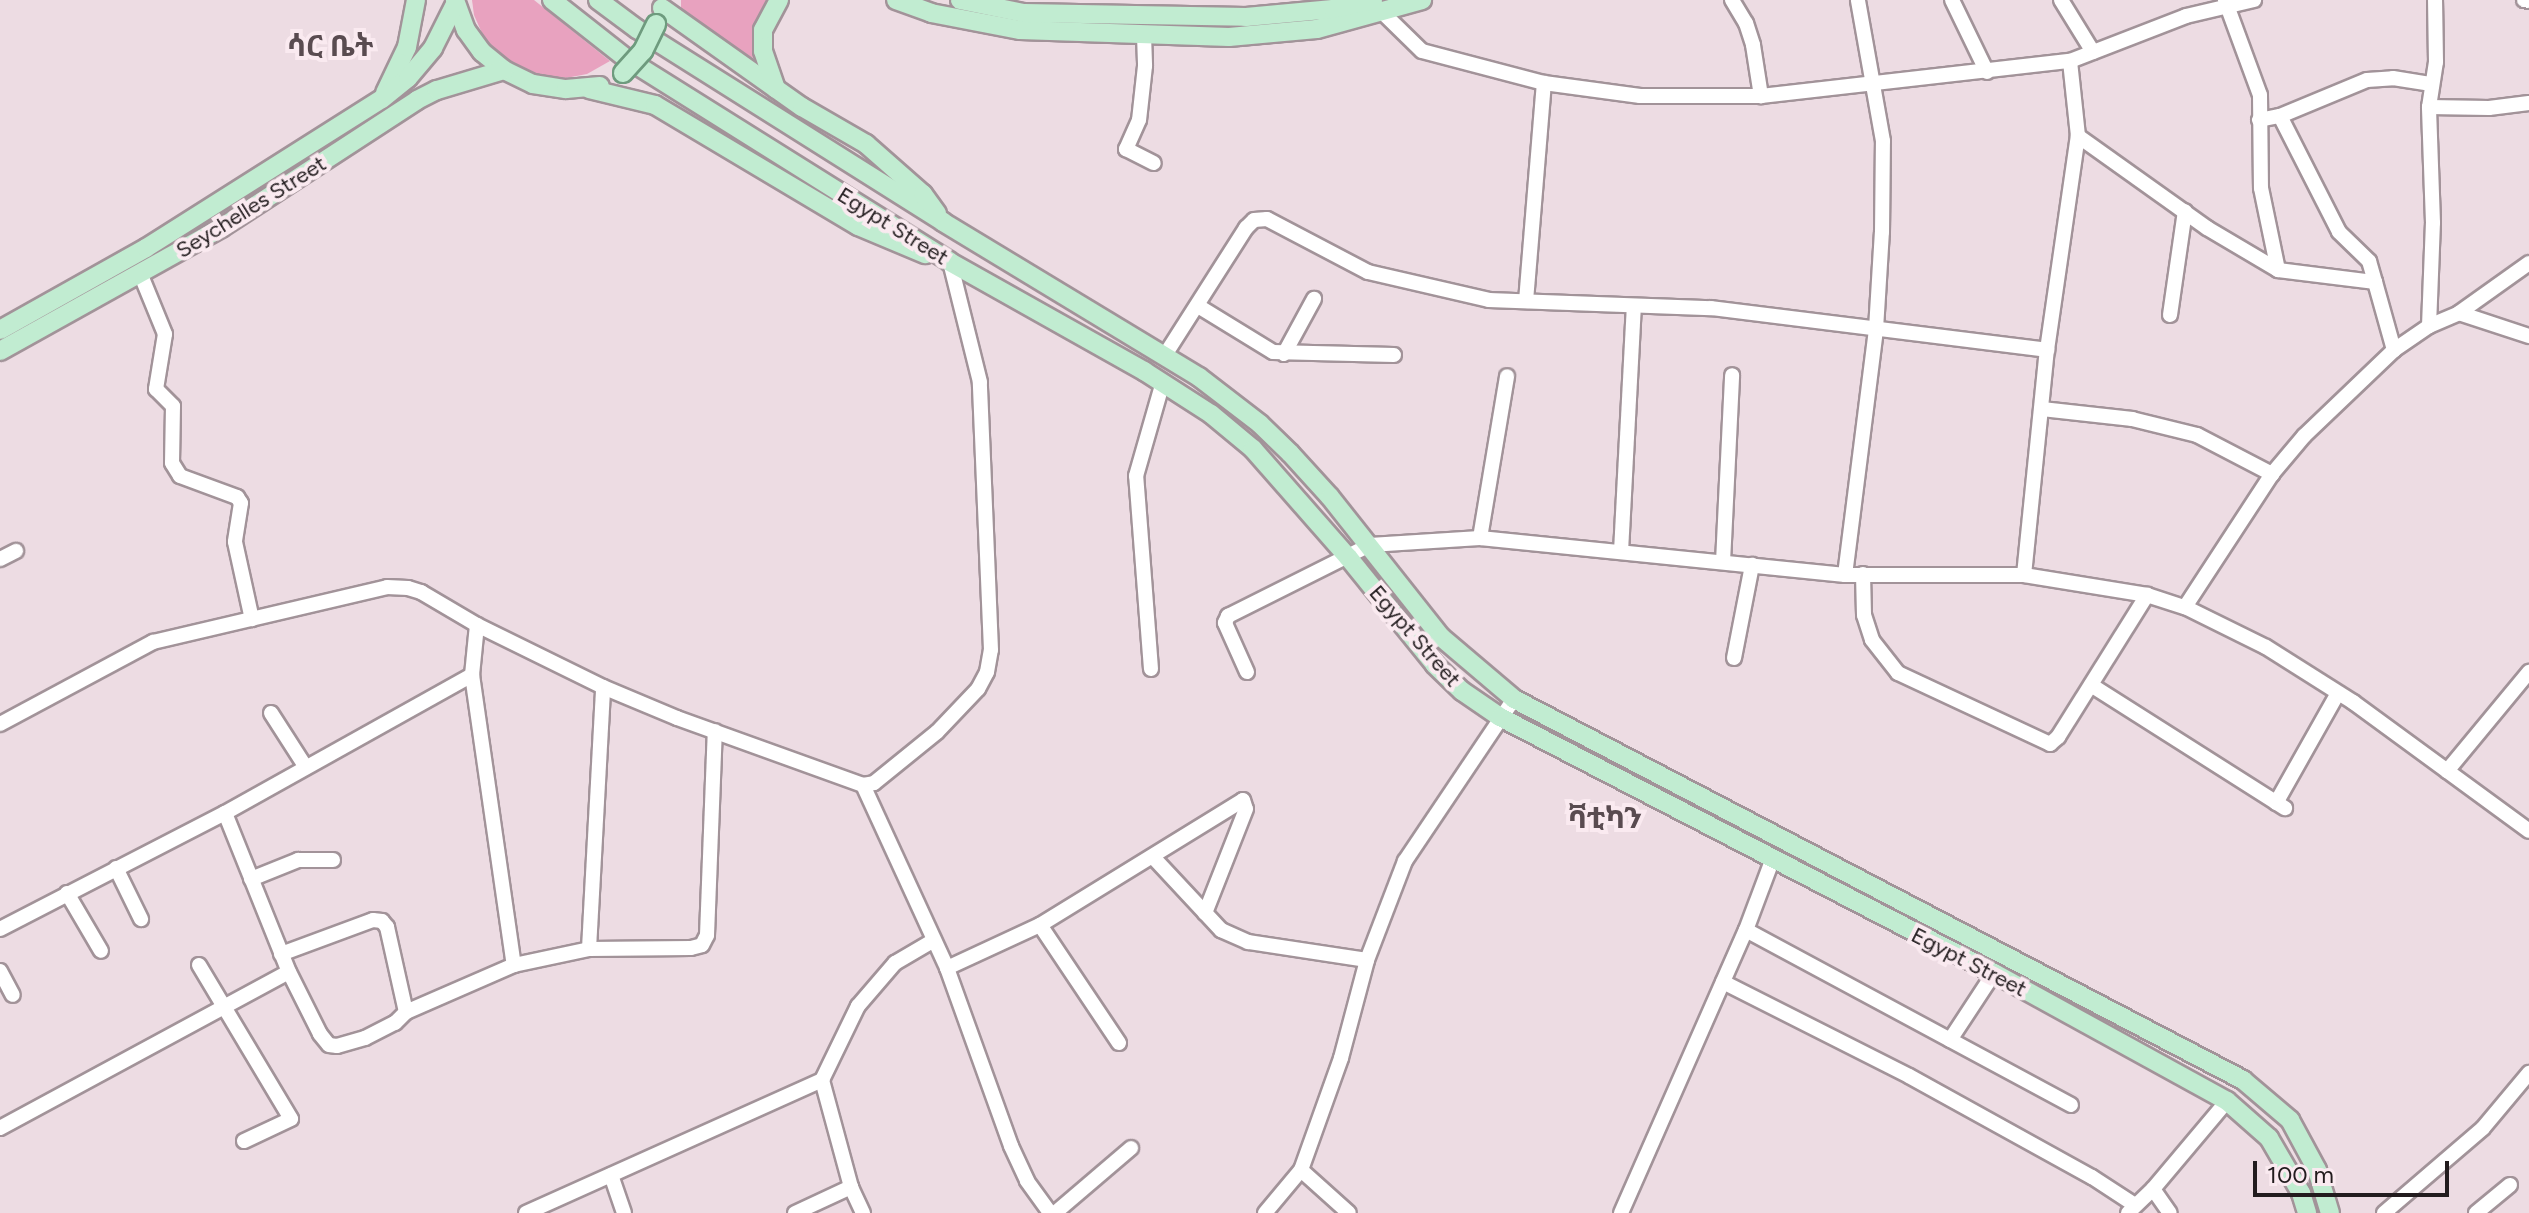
<!DOCTYPE html>
<html>
<head>
<meta charset="utf-8">
<style>
	body { margin:0 }
	#map { position:relative; width:2529px; height:1213px; overflow:hidden; background:#eddce3; font-family:Figtree,"Noto Sans Ethiopic",sans-serif }
	div>[style] { position:absolute }
	[style*='--x'] { left:calc(var(--x)*1px); top:calc(var(--y)*1px); width:calc(var(--w)*1px); rotate:calc(var(--a)*1deg) }
	.green>* { inset:0; background:#e8a2bf }
	.roads { filter:drop-shadow(2px 0 #a29399) drop-shadow(-2px 0 #a29399) drop-shadow(0 2px #a29399) drop-shadow(0 -2px #a29399) }
	.minor>* { height:14px; margin:-7px; padding:0 7px; transform-origin:7px; border-radius:7px; background:#fff }
	.major>* { height:18px; margin:-9px; padding:0 9px; transform-origin:9px; border-radius:9px; background:#c1ecd1 }
	.bridges { filter:drop-shadow(2px 0 #6e9b7e) drop-shadow(-2px 0 #6e9b7e) drop-shadow(0 2px #6e9b7e) drop-shadow(0 -2px #6e9b7e) }
	.major-bridge>* { height:18px; margin:-9px; padding:0 9px; transform-origin:9px; border-radius:9px; background:#c1ecd1 }
	span { translate:-50% -50%; white-space:nowrap; text-align:center; line-height:1.15; -webkit-text-stroke:8px #faeaf0; paint-order:stroke }
	.street-label { font-size:22px; color:#221c1e }
	.district-label { font-size:30px; color:#594b50; font-weight:700 }
	.scale { position:absolute; left:2253px; top:1161px; width:196px; height:36px; box-sizing:border-box; border:4px solid #221c1e; border-top:0; padding-left:10px; font-size:24px; line-height:28px; white-space:nowrap; color:#221c1e; -webkit-text-stroke:6px #faeaf0; paint-order:stroke }
</style>
</head>
<body>
<div id="map">
	<div class="green">
		<i style="clip-path:polygon(472px 0,534px 0,610px 61px,587px 74px,566px 78px,532px 74px,506px 60px,485px 40px,474px 15px)"></i>
		<i style="clip-path:polygon(681px 0,773px 0,760px 62px,701px 29px,681px 12px)"></i>
	</div>
	<div class="roads">
		<div class="minor">
			<i style="--x:1732;--y:0;--w:27;--a:59"></i>
			<i style="--x:1746;--y:23;--w:23;--a:72"></i>
			<i style="--x:1753;--y:45;--w:52;--a:81.1"></i>
			<i style="--x:1952;--y:0;--w:80;--a:64.1"></i>
			<i style="--x:2061;--y:0;--w:61;--a:58.4"></i>
			<i style="--x:2225;--y:0;--w:101;--a:69.8"></i>
			<i style="--x:2260;--y:95;--w:93;--a:89.4"></i>
			<i style="--x:2261;--y:188;--w:84;--a:78.3"></i>
			<i style="--x:2524;--y:0;--w:5;--a:11"></i>
			<i style="--x:1383;--y:13;--w:54;--a:44.3"></i>
			<i style="--x:1422;--y:51;--w:126;--a:14.7"></i>
			<i style="--x:1544;--y:83;--w:97;--a:7.7"></i>
			<i style="--x:1640;--y:96;--w:121;--a:0"></i>
			<i style="--x:1761;--y:96;--w:311;--a:-6.5"></i>
			<i style="--x:1144;--y:35;--w:31;--a:88"></i>
			<i style="--x:1145;--y:66;--w:54;--a:96.3"></i>
			<i style="--x:1139;--y:120;--w:32;--a:114"></i>
			<i style="--x:1126;--y:149;--w:31;--a:27"></i>
			<i style="--x:2429;--y:107;--w:60;--a:1"></i>
			<i style="--x:2489;--y:108;--w:40;--a:-7.1"></i>
			<i style="--x:2280;--y:116;--w:130;--a:63"></i>
			<i style="--x:2339;--y:232;--w:42;--a:44"></i>
			<i style="--x:2369;--y:261;--w:22;--a:74"></i>
			<i style="--x:2259;--y:120;--w:21;--a:-11"></i>
			<i style="--x:2280;--y:116;--w:94;--a:-22.5"></i>
			<i style="--x:2367;--y:80;--w:26;--a:-4"></i>
			<i style="--x:2393;--y:78;--w:39;--a:9"></i>
			<i style="--x:2078;--y:136;--w:158;--a:35.5"></i>
			<i style="--x:2207;--y:228;--w:82;--a:30.6"></i>
			<i style="--x:2278;--y:270;--w:98;--a:7.1"></i>
			<i style="--x:2375;--y:282;--w:71;--a:74.4"></i>
			<i style="--x:140;--y:273;--w:66;--a:67.7"></i>
			<i style="--x:165;--y:334;--w:56;--a:99.3"></i>
			<i style="--x:156;--y:389;--w:24;--a:45"></i>
			<i style="--x:173;--y:406;--w:57;--a:91"></i>
			<i style="--x:172;--y:463;--w:15;--a:58"></i>
			<i style="--x:180;--y:476;--w:61;--a:20.2"></i>
			<i style="--x:237;--y:497;--w:7;--a:56"></i>
			<i style="--x:241;--y:503;--w:39;--a:99"></i>
			<i style="--x:235;--y:542;--w:79;--a:77.6"></i>
			<i style="--x:1526;--y:301;--w:219;--a:-85.3"></i>
			<i style="--x:1198;--y:306;--w:88;--a:31.5"></i>
			<i style="--x:1273;--y:352;--w:121;--a:1.4"></i>
			<i style="--x:2459;--y:313;--w:74;--a:18.2"></i>
			<i style="--x:2170;--y:315;--w:105;--a:-81.8"></i>
			<i style="--x:2429;--y:326;--w:103;--a:-87.8"></i>
			<i style="--x:2433;--y:223;--w:116;--a:-92"></i>
			<i style="--x:2429;--y:107;--w:46;--a:-81.2"></i>
			<i style="--x:2436;--y:62;--w:62;--a:-90.9"></i>
			<i style="--x:1284;--y:354;--w:63;--a:-61.4"></i>
			<i style="--x:1165;--y:355;--w:151;--a:-57.5"></i>
			<i style="--x:1246;--y:228;--w:11;--a:-45"></i>
			<i style="--x:1254;--y:220;--w:13;--a:-4"></i>
			<i style="--x:1267;--y:219;--w:114;--a:27.7"></i>
			<i style="--x:1368;--y:272;--w:124;--a:13"></i>
			<i style="--x:1489;--y:300;--w:222;--a:2.1"></i>
			<i style="--x:1711;--y:308;--w:339;--a:7.1"></i>
			<i style="--x:2042;--y:409;--w:91;--a:6.3"></i>
			<i style="--x:2132;--y:419;--w:67;--a:13.8"></i>
			<i style="--x:2197;--y:435;--w:85;--a:27.5"></i>
			<i style="--x:1480;--y:538;--w:164;--a:-80.5"></i>
			<i style="--x:1621;--y:552;--w:244;--a:-87"></i>
			<i style="--x:0;--y:559;--w:18;--a:-27"></i>
			<i style="--x:1723;--y:562;--w:187;--a:-87.2"></i>
			<i style="--x:1863;--y:574;--w:41;--a:88.6"></i>
			<i style="--x:1864;--y:615;--w:26;--a:72"></i>
			<i style="--x:1872;--y:640;--w:42;--a:51.8"></i>
			<i style="--x:1898;--y:673;--w:168;--a:25"></i>
			<i style="--x:2050;--y:744;--w:11;--a:-41"></i>
			<i style="--x:2058;--y:737;--w:168;--a:-57.9"></i>
			<i style="--x:1845;--y:575;--w:248;--a:-82.8"></i>
			<i style="--x:1876;--y:329;--w:97;--a:-86.5"></i>
			<i style="--x:1882;--y:232;--w:91;--a:-89.4"></i>
			<i style="--x:1883;--y:141;--w:143;--a:-100.1"></i>
			<i style="--x:2024;--y:575;--w:226;--a:-84.2"></i>
			<i style="--x:2047;--y:350;--w:216;--a:-81.8"></i>
			<i style="--x:2078;--y:136;--w:75;--a:-96.1"></i>
			<i style="--x:2070;--y:61;--w:124;--a:-21.2"></i>
			<i style="--x:2186;--y:16;--w:70;--a:-13.2"></i>
			<i style="--x:2185;--y:607;--w:159;--a:-56.8"></i>
			<i style="--x:2272;--y:474;--w:50;--a:-49.9"></i>
			<i style="--x:2304;--y:436;--w:124;--a:-43.7"></i>
			<i style="--x:2394;--y:350;--w:42;--a:-34.4"></i>
			<i style="--x:2429;--y:326;--w:33;--a:-23"></i>
			<i style="--x:2459;--y:313;--w:86;--a:-35.5"></i>
			<i style="--x:1734;--y:658;--w:95;--a:-79"></i>
			<i style="--x:1151;--y:669;--w:194;--a:-94.4"></i>
			<i style="--x:1136;--y:476;--w:98;--a:-74"></i>
			<i style="--x:1247;--y:672;--w:54;--a:-114.2"></i>
			<i style="--x:1225;--y:623;--w:8;--a:-67"></i>
			<i style="--x:1228;--y:616;--w:159;--a:-26.6"></i>
			<i style="--x:1370;--y:545;--w:110;--a:-3.6"></i>
			<i style="--x:1480;--y:538;--w:367;--a:5.8"></i>
			<i style="--x:1845;--y:575;--w:179;--a:0"></i>
			<i style="--x:2024;--y:575;--w:125;--a:9.2"></i>
			<i style="--x:2147;--y:595;--w:40;--a:18"></i>
			<i style="--x:2185;--y:607;--w:90;--a:26.3"></i>
			<i style="--x:2266;--y:647;--w:103;--a:32.3"></i>
			<i style="--x:2353;--y:702;--w:218;--a:36.2"></i>
			<i style="--x:472;--y:675;--w:293;--a:81.8"></i>
			<i style="--x:2091;--y:685;--w:230;--a:32.4"></i>
			<i style="--x:271;--y:713;--w:63;--a:57.3"></i>
			<i style="--x:0;--y:724;--w:174;--a:-28.2"></i>
			<i style="--x:153;--y:642;--w:240;--a:-13.2"></i>
			<i style="--x:387;--y:587;--w:21;--a:3"></i>
			<i style="--x:408;--y:588;--w:14;--a:17"></i>
			<i style="--x:421;--y:592;--w:65;--a:30.5"></i>
			<i style="--x:477;--y:625;--w:140;--a:26.2"></i>
			<i style="--x:603;--y:687;--w:80;--a:22.7"></i>
			<i style="--x:677;--y:718;--w:198;--a:19.8"></i>
			<i style="--x:863;--y:785;--w:11;--a:-10"></i>
			<i style="--x:874;--y:783;--w:81;--a:-39"></i>
			<i style="--x:937;--y:732;--w:59;--a:-46.4"></i>
			<i style="--x:978;--y:689;--w:19;--a:-62"></i>
			<i style="--x:987;--y:672;--w:22;--a:-80"></i>
			<i style="--x:991;--y:650;--w:268;--a:-92.4"></i>
			<i style="--x:980;--y:382;--w:124;--a:-104"></i>
			<i style="--x:2447;--y:771;--w:129;--a:-50.4"></i>
			<i style="--x:863;--y:785;--w:201;--a:65.3"></i>
			<i style="--x:947;--y:968;--w:189;--a:70.2"></i>
			<i style="--x:1011;--y:1146;--w:38;--a:65"></i>
			<i style="--x:1027;--y:1181;--w:39;--a:54"></i>
			<i style="--x:2276;--y:803;--w:126;--a:-60.6"></i>
			<i style="--x:225;--y:813;--w:171;--a:68.1"></i>
			<i style="--x:289;--y:972;--w:69;--a:63.4"></i>
			<i style="--x:320;--y:1034;--w:14;--a:51"></i>
			<i style="--x:329;--y:1045;--w:8;--a:7"></i>
			<i style="--x:337;--y:1046;--w:29;--a:-16"></i>
			<i style="--x:365;--y:1038;--w:34;--a:-27"></i>
			<i style="--x:395;--y:1023;--w:16;--a:-45"></i>
			<i style="--x:406;--y:1012;--w:118;--a:-23.5"></i>
			<i style="--x:514;--y:965;--w:77;--a:-12"></i>
			<i style="--x:589;--y:949;--w:102;--a:-0.6"></i>
			<i style="--x:691;--y:948;--w:11;--a:-15"></i>
			<i style="--x:702;--y:945;--w:11;--a:-63"></i>
			<i style="--x:707;--y:935;--w:204;--a:-87.8"></i>
			<i style="--x:1153;--y:857;--w:100;--a:47"></i>
			<i style="--x:1221;--y:930;--w:30;--a:24"></i>
			<i style="--x:1248;--y:942;--w:120;--a:8.6"></i>
			<i style="--x:116;--y:868;--w:57;--a:63.9"></i>
			<i style="--x:251;--y:879;--w:51;--a:-22"></i>
			<i style="--x:298;--y:860;--w:35;--a:0"></i>
			<i style="--x:67;--y:893;--w:67;--a:59.6"></i>
			<i style="--x:1040;--y:925;--w:142;--a:56.2"></i>
			<i style="--x:0;--y:929;--w:253;--a:-27.3"></i>
			<i style="--x:225;--y:813;--w:283;--a:-29.2"></i>
			<i style="--x:472;--y:675;--w:50;--a:-84.3"></i>
			<i style="--x:1746;--y:930;--w:369;--a:28.3"></i>
			<i style="--x:589;--y:949;--w:262;--a:-86.9"></i>
			<i style="--x:281;--y:954;--w:98;--a:-20.3"></i>
			<i style="--x:373;--y:920;--w:9;--a:6"></i>
			<i style="--x:382;--y:921;--w:8;--a:50"></i>
			<i style="--x:387;--y:927;--w:87;--a:77.4"></i>
			<i style="--x:199;--y:965;--w:179;--a:59.1"></i>
			<i style="--x:291;--y:1119;--w:52;--a:154.9"></i>
			<i style="--x:947;--y:968;--w:102;--a:-24.8"></i>
			<i style="--x:1040;--y:925;--w:238;--a:-31.6"></i>
			<i style="--x:1243;--y:800;--w:9;--a:72"></i>
			<i style="--x:1246;--y:809;--w:112;--a:111.5"></i>
			<i style="--x:0;--y:971;--w:27;--a:62"></i>
			<i style="--x:1723;--y:982;--w:208;--a:26.8"></i>
			<i style="--x:1909;--y:1076;--w:209;--a:28.9"></i>
			<i style="--x:2092;--y:1177;--w:51;--a:33.1"></i>
			<i style="--x:1950;--y:1040;--w:80;--a:-56.7"></i>
			<i style="--x:0;--y:1128;--w:328;--a:-28.4"></i>
			<i style="--x:1301;--y:1170;--w:64;--a:41.9"></i>
			<i style="--x:611;--y:1175;--w:40;--a:71.1"></i>
			<i style="--x:2153;--y:1189;--w:29;--a:55"></i>
			<i style="--x:526;--y:1213;--w:325;--a:-24.2"></i>
			<i style="--x:795;--y:1213;--w:62;--a:-24.9"></i>
			<i style="--x:863;--y:1213;--w:29;--a:-115"></i>
			<i style="--x:851;--y:1187;--w:111;--a:-105.2"></i>
			<i style="--x:822;--y:1080;--w:82;--a:-64.1"></i>
			<i style="--x:858;--y:1006;--w:57;--a:-49.3"></i>
			<i style="--x:895;--y:963;--w:45;--a:-30.5"></i>
			<i style="--x:1055;--y:1213;--w:100;--a:-40.5"></i>
			<i style="--x:1265;--y:1213;--w:56;--a:-50.1"></i>
			<i style="--x:1301;--y:1170;--w:119;--a:-70.3"></i>
			<i style="--x:1341;--y:1058;--w:101;--a:-75.1"></i>
			<i style="--x:1367;--y:960;--w:106;--a:-69"></i>
			<i style="--x:1405;--y:861;--w:195;--a:-56.1"></i>
			<i style="--x:1621;--y:1213;--w:309;--a:-66.2"></i>
			<i style="--x:1746;--y:930;--w:74;--a:-69.4"></i>
			<i style="--x:2128;--y:1213;--w:35;--a:-44"></i>
			<i style="--x:2153;--y:1189;--w:115;--a:-49.9"></i>
			<i style="--x:2384;--y:1213;--w:130;--a:-40.6"></i>
			<i style="--x:2483;--y:1128;--w:72;--a:-50.1"></i>
			<i style="--x:2476;--y:1213;--w:44;--a:-39.5"></i>
		</div>
		<div class="major">
			<i style="--x:455;--y:0;--w:32;--a:70"></i>
			<i style="--x:466;--y:30;--w:27;--a:54"></i>
			<i style="--x:482;--y:52;--w:28;--a:39"></i>
			<i style="--x:504;--y:70;--w:32;--a:26"></i>
			<i style="--x:533;--y:84;--w:33;--a:9"></i>
			<i style="--x:566;--y:89;--w:34;--a:-5"></i>
			<i style="--x:552;--y:0;--w:95;--a:38.2"></i>
			<i style="--x:627;--y:59;--w:381;--a:32.1"></i>
			<i style="--x:950;--y:262;--w:223;--a:29.3"></i>
			<i style="--x:1144;--y:371;--w:80;--a:32.7"></i>
			<i style="--x:1211;--y:414;--w:55;--a:39.8"></i>
			<i style="--x:1253;--y:449;--w:144;--a:48.7"></i>
			<i style="--x:1348;--y:557;--w:139;--a:51.1"></i>
			<i style="--x:1435;--y:665;--w:37;--a:44"></i>
			<i style="--x:1462;--y:691;--w:46;--a:34.4"></i>
			<i style="--x:1500;--y:717;--w:556;--a:27.39"></i>
			<i style="--x:1994;--y:973;--w:266;--a:28.8"></i>
			<i style="--x:2227;--y:1101;--w:56;--a:41.4"></i>
			<i style="--x:2269;--y:1138;--w:64;--a:59.8"></i>
			<i style="--x:2301;--y:1193;--w:21;--a:73"></i>
			<i style="--x:598;--y:0;--w:49;--a:36.6"></i>
			<i style="--x:637;--y:29;--w:362;--a:32.2"></i>
			<i style="--x:943;--y:222;--w:299;--a:31.2"></i>
			<i style="--x:1199;--y:377;--w:77;--a:37.6"></i>
			<i style="--x:1260;--y:424;--w:42;--a:44"></i>
			<i style="--x:1290;--y:453;--w:59;--a:47.7"></i>
			<i style="--x:1330;--y:497;--w:179;--a:51.6"></i>
			<i style="--x:1441;--y:637;--w:96;--a:40.3"></i>
			<i style="--x:1514;--y:699;--w:823;--a:27.59"></i>
			<i style="--x:2243;--y:1080;--w:62;--a:40.4"></i>
			<i style="--x:2290;--y:1120;--w:57;--a:61.6"></i>
			<i style="--x:2317;--y:1170;--w:45;--a:73.2"></i>
			<i style="--x:896;--y:0;--w:37;--a:20"></i>
			<i style="--x:931;--y:13;--w:91;--a:10.8"></i>
			<i style="--x:1020;--y:30;--w:209;--a:1.9"></i>
			<i style="--x:1229;--y:37;--w:88;--a:-5.2"></i>
			<i style="--x:1317;--y:29;--w:109;--a:-15.4"></i>
			<i style="--x:960;--y:0;--w:65;--a:11.5"></i>
			<i style="--x:1024;--y:13;--w:222;--a:1"></i>
			<i style="--x:1246;--y:17;--w:87;--a:-5.3"></i>
			<i style="--x:1333;--y:9;--w:41;--a:-12.7"></i>
			<i style="--x:662;--y:8;--w:171;--a:35.3"></i>
			<i style="--x:802;--y:107;--w:74;--a:30"></i>
			<i style="--x:866;--y:144;--w:76;--a:41.3"></i>
			<i style="--x:923;--y:194;--w:24;--a:54"></i>
			<i style="--x:589;--y:89;--w:68;--a:13.6"></i>
			<i style="--x:655;--y:105;--w:236;--a:30.8"></i>
			<i style="--x:858;--y:226;--w:73;--a:22.7"></i>
			<i style="--x:776;--y:89;--w:40;--a:-108.9"></i>
			<i style="--x:763;--y:51;--w:21;--a:-90"></i>
			<i style="--x:763;--y:30;--w:34;--a:-62"></i>
			<i style="--x:385;--y:93;--w:51;--a:-64.4"></i>
			<i style="--x:407;--y:47;--w:48;--a:-79.2"></i>
			<i style="--x:0;--y:330;--w:167;--a:-29.3"></i>
			<i style="--x:146;--y:248;--w:279;--a:-32.3"></i>
			<i style="--x:382;--y:99;--w:33;--a:-39"></i>
			<i style="--x:408;--y:78;--w:39;--a:-50"></i>
			<i style="--x:433;--y:48;--w:49;--a:-63.4"></i>
			<i style="--x:0;--y:351;--w:253;--a:-29.1"></i>
			<i style="--x:221;--y:228;--w:234;--a:-33.1"></i>
			<i style="--x:417;--y:100;--w:22;--a:-27"></i>
			<i style="--x:437;--y:90;--w:70;--a:-16.6"></i>
		</div>
	</div>
	<div class="bridges">
		<div class="major-bridge">
			<i style="--x:623;--y:73;--w:30;--a:-48"></i>
			<i style="--x:643;--y:51;--w:30;--a:-64"></i>
		</div>
	</div>
	<div class="street-label">
		<span style="left:251px;top:207px;rotate:-32deg">Seychelles Street</span>
		<span style="left:893px;top:226px;rotate:32deg">Egypt Street</span>
		<span style="left:1415px;top:636px;rotate:49deg">Egypt Street</span>
		<span style="left:1969px;top:962px;rotate:27deg">Egypt Street</span>
	</div>
	<div class="district-label">
		<span style="left:330px;top:46px">ሳር ቤት</span>
		<span style="left:1605px;top:818px">ቫቲካን</span>
	</div>
	<div class="scale">100 m</div>
</div>
</body>
</html>
